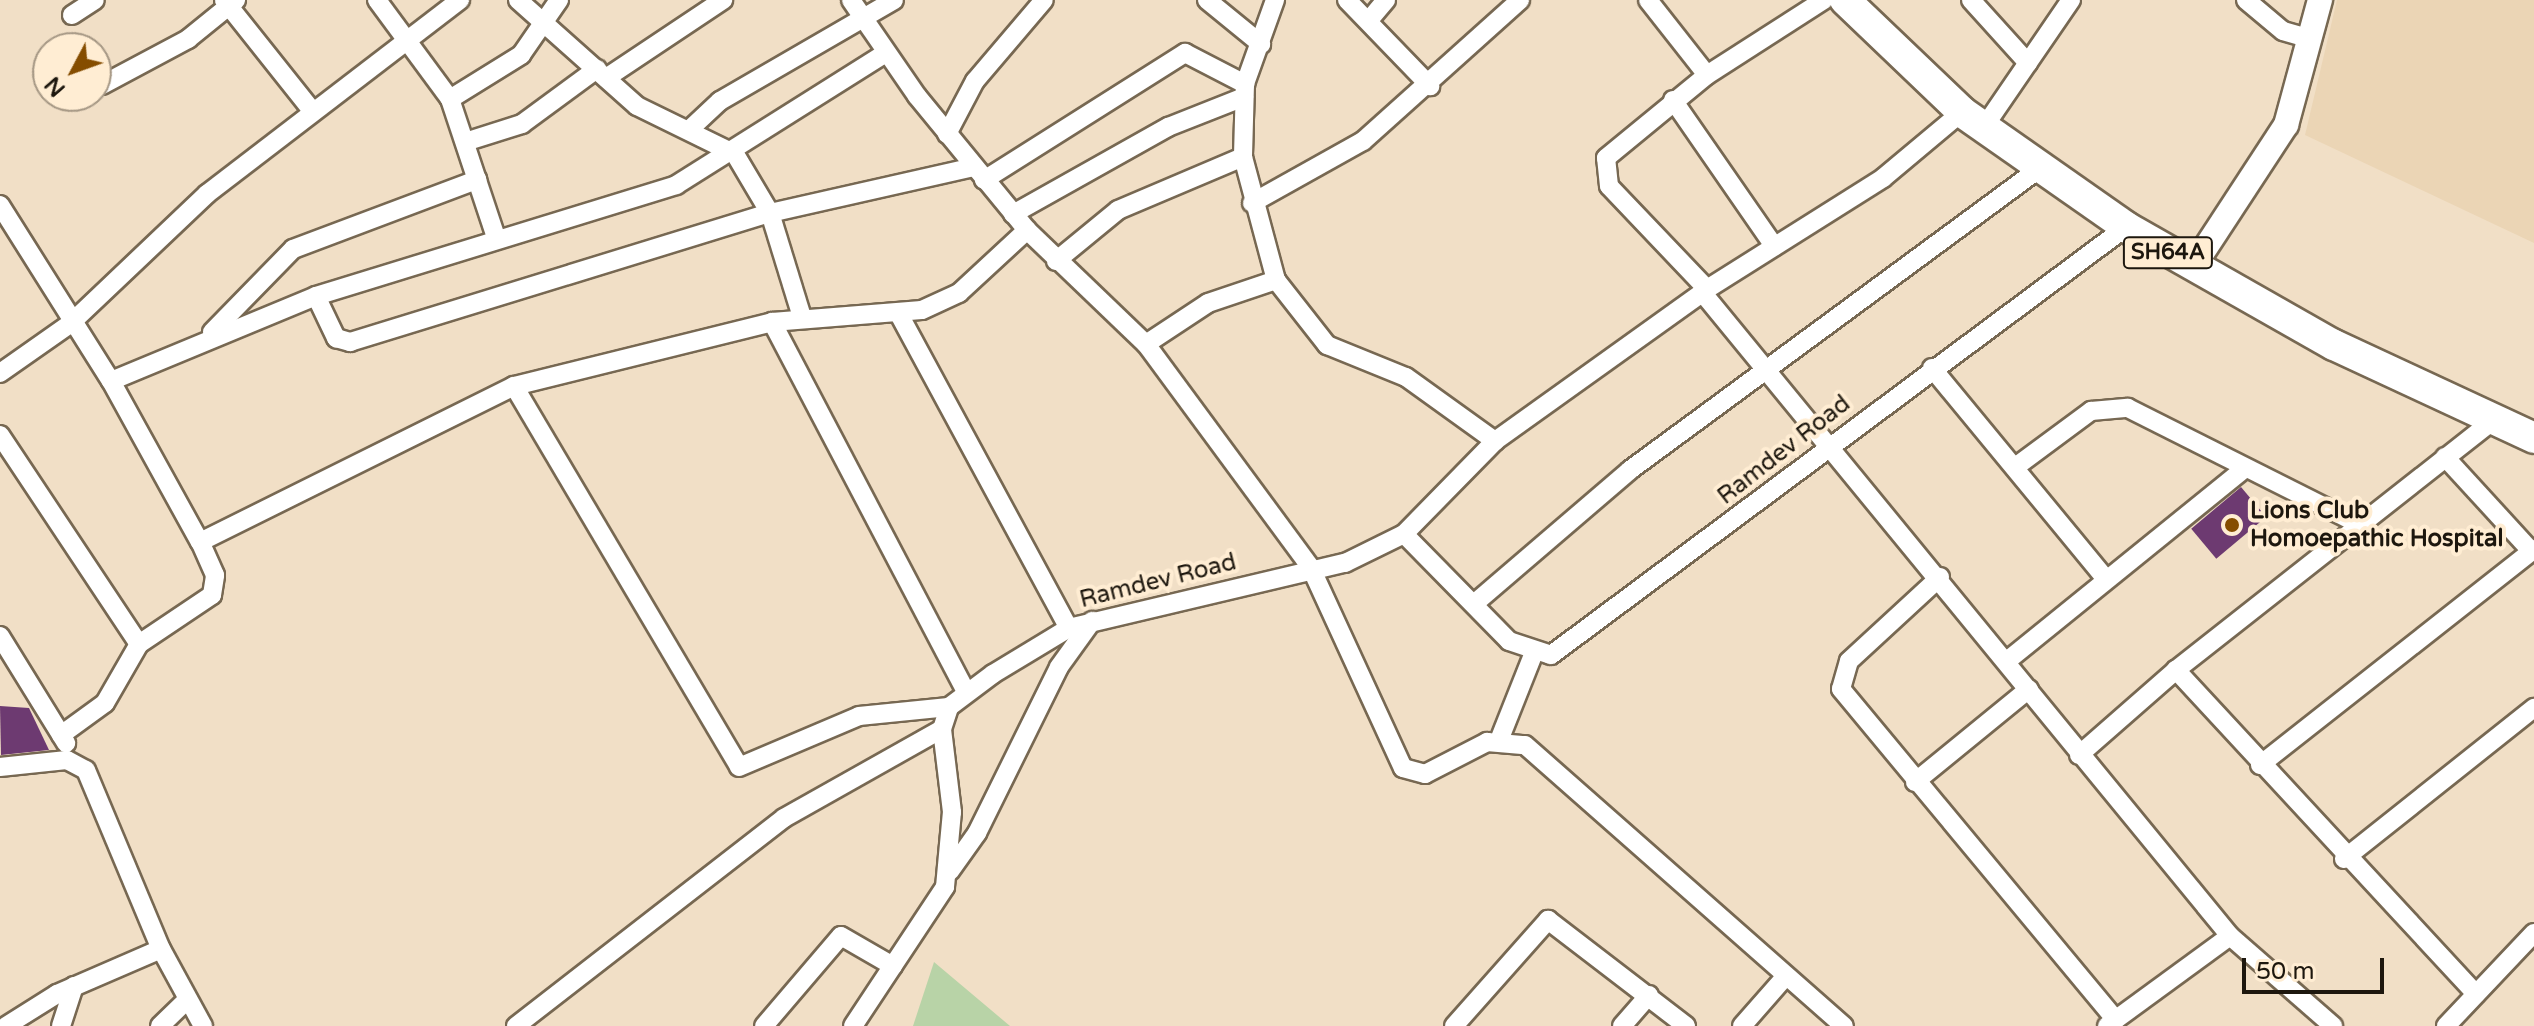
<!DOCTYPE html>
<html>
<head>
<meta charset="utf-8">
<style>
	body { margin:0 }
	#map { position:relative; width:2534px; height:1026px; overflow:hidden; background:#f1dfc6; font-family:"Varela Round",sans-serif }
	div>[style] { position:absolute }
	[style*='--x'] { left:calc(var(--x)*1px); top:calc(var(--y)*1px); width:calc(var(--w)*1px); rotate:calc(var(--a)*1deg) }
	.built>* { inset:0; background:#ebd5b5 }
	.green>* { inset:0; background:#b8d3a7 }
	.building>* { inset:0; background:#6d3a71; transform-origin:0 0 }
	.roads { filter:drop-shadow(2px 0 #776852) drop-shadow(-2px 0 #776852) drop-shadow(0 2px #776852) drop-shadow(0 -2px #776852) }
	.minor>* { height:18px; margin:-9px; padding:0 9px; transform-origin:9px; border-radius:9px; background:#fff }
	.tertiary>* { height:24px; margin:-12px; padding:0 12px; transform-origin:12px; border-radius:12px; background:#fff }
	.primary>* { height:30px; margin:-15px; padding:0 15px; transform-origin:15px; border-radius:15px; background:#fff }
	.dots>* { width:22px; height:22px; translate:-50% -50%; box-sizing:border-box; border:4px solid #ffedd3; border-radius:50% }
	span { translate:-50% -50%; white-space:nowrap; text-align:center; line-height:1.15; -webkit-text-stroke:8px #ffedd3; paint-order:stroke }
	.shield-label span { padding:2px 6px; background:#ffedd3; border:2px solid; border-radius:6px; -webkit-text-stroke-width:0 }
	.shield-label { font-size:22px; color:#1d170e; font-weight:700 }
	.street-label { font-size:24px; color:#1d170e }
	.poi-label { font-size:24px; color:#1d170e; font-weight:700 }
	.left { translate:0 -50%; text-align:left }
	.north { position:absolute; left:32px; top:32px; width:80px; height:80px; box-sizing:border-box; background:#ffedd3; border:2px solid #a59784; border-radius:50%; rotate:229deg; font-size:22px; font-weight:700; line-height:32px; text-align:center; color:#1d170e }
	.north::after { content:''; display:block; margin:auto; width:28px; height:36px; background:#854d00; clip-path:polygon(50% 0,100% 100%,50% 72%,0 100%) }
	.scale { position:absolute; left:2242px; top:958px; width:142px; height:36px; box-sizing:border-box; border:4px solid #1d170e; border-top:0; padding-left:10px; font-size:24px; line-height:28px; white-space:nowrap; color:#1d170e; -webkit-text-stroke:6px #ffedd3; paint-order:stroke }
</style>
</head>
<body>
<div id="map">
	<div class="built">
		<i style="clip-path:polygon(2337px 0,2534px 0,2534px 243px,2305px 135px)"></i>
	</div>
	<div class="green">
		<i style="clip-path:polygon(934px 962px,1010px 1026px,913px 1026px)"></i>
	</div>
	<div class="building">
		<i style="left:2241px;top:487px;width:39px;height:65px;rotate:50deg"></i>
		<i style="clip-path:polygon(0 706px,29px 708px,49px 750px,1px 755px)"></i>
	</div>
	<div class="roads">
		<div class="minor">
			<i style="--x:224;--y:0;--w:143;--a:51.5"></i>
			<i style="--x:377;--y:0;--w:123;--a:53.6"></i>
			<i style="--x:450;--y:99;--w:145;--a:71.6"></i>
			<i style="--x:518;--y:0;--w:159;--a:41.7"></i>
			<i style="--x:637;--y:106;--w:109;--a:26.1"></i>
			<i style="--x:735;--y:154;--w:69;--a:59.3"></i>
			<i style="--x:770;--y:213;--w:109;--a:72.9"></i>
			<i style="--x:851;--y:0;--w:116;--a:55.5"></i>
			<i style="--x:917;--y:96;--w:173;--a:50.6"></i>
			<i style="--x:1027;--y:230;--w:165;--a:43.8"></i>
			<i style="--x:1146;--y:344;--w:278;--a:53.6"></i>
			<i style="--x:1311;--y:568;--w:220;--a:65.3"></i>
			<i style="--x:1403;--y:768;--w:23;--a:15"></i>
			<i style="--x:1425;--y:774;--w:70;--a:-27.3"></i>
			<i style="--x:1487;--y:742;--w:38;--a:5"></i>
			<i style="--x:1525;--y:745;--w:425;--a:41.4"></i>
			<i style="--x:1207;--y:0;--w:70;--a:39.2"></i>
			<i style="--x:1275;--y:0;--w:89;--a:109.7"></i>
			<i style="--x:1245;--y:84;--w:73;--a:91.6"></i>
			<i style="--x:1243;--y:157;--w:127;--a:75"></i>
			<i style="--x:1276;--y:280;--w:83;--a:51.9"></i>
			<i style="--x:1327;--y:345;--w:85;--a:22.1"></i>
			<i style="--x:1406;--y:377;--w:110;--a:35.7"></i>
			<i style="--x:1347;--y:0;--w:120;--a:46"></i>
			<i style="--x:1648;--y:0;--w:95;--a:51.8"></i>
			<i style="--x:1971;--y:0;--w:85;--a:47.9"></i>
			<i style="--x:2246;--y:0;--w:48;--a:40"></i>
			<i style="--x:2283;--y:31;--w:29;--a:16"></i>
			<i style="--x:72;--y:15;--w:27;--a:-33"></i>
			<i style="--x:1370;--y:19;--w:25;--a:-50"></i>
			<i style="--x:606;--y:78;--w:141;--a:-33.7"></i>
			<i style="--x:102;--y:85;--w:98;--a:-28.1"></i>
			<i style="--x:188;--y:39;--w:62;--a:-39.1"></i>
			<i style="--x:450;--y:99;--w:84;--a:-31.8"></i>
			<i style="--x:521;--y:55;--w:67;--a:-55.4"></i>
			<i style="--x:1673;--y:100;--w:178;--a:55.3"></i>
			<i style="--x:1984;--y:127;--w:154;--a:-55.6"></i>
			<i style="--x:689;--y:130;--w:42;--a:-43.1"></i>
			<i style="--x:720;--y:101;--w:201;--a:-30.1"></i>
			<i style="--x:947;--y:134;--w:60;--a:-62.2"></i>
			<i style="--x:975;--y:81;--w:106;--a:-49.6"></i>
			<i style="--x:465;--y:142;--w:60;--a:-17.5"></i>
			<i style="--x:522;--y:124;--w:93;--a:-36.3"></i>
			<i style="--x:984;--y:180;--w:238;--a:-32.3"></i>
			<i style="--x:1185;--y:53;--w:68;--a:27.3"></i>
			<i style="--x:1252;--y:203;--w:127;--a:-29.2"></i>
			<i style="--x:1363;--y:141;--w:211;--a:-41.9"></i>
			<i style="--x:0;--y:205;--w:208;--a:57.8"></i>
			<i style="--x:111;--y:381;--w:184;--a:61.1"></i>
			<i style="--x:200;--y:542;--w:351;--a:-26.4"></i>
			<i style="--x:514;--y:386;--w:266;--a:-13.9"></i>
			<i style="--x:772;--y:322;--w:150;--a:-4.6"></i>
			<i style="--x:922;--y:310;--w:41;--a:-24.7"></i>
			<i style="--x:959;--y:293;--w:93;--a:-42.8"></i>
			<i style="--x:1013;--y:214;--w:178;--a:-29.3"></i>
			<i style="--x:1168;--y:127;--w:82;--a:-21.5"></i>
			<i style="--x:1056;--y:261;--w:80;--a:-39.4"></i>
			<i style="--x:1118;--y:210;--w:136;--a:-23"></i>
			<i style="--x:1707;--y:289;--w:142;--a:-133.6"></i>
			<i style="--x:1609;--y:186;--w:28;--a:-96"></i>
			<i style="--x:1606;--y:158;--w:131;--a:-39.4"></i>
			<i style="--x:1707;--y:75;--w:139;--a:-32.7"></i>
			<i style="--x:1702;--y:292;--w:833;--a:50.65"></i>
			<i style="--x:2230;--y:936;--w:137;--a:41.1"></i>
			<i style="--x:316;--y:296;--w:47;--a:64.5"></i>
			<i style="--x:336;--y:338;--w:15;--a:16"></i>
			<i style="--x:350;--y:342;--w:439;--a:-17.1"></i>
			<i style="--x:770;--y:213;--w:209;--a:-12.7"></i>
			<i style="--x:900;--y:316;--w:355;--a:61.6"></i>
			<i style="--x:772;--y:322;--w:418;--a:62.3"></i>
			<i style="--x:212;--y:332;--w:116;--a:-45.7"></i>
			<i style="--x:293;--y:249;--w:197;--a:-20.6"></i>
			<i style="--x:1146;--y:344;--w:74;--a:-33.5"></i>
			<i style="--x:1208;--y:303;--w:72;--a:-18.7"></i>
			<i style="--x:1932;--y:368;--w:273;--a:50.5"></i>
			<i style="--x:0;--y:373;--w:85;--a:-35"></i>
			<i style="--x:70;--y:324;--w:189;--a:-43.5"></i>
			<i style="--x:207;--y:194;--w:319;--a:-37.5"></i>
			<i style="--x:111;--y:381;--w:222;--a:-22.5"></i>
			<i style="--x:316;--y:296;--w:377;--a:-17.1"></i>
			<i style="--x:676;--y:185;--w:248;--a:-32.2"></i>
			<i style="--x:514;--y:386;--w:442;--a:59.4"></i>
			<i style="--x:739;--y:767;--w:130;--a:-23"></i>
			<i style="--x:859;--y:716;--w:90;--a:-5.7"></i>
			<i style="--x:0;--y:435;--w:251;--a:56.4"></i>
			<i style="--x:2445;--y:457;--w:127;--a:47.5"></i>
			<i style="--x:2018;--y:465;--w:91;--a:-36.5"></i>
			<i style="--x:2091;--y:411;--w:37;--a:-5"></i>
			<i style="--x:2128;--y:408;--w:261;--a:26.7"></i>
			<i style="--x:1404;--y:534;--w:130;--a:-45.6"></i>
			<i style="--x:1495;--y:441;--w:261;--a:-35.6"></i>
			<i style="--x:1707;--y:289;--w:208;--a:-32.2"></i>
			<i style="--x:1883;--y:178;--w:103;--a:-39.9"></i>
			<i style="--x:1940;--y:577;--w:124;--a:137.3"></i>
			<i style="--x:1849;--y:661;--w:29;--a:106"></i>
			<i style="--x:1841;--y:689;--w:430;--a:50.3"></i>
			<i style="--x:1475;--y:603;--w:204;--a:-40.6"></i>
			<i style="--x:1630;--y:470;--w:509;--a:-36.37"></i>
			<i style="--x:0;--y:636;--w:126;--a:58.3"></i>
			<i style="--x:2008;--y:660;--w:305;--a:-39"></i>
			<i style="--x:61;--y:735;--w:54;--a:-36"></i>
			<i style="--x:105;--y:703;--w:68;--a:-60"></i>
			<i style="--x:139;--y:644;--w:88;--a:-33.9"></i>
			<i style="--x:212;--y:595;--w:20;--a:-81"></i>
			<i style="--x:215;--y:575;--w:36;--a:-114"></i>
			<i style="--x:1500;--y:738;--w:89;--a:-68.3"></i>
			<i style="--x:2079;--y:755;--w:129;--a:-41.2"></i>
			<i style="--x:2260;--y:765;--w:349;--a:-38.2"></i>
			<i style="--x:0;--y:767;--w:67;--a:-6"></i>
			<i style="--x:67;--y:760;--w:21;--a:28"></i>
			<i style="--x:86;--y:770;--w:194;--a:67.3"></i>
			<i style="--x:161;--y:949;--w:88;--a:61.4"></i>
			<i style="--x:1915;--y:782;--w:147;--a:-39.2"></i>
			<i style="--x:2344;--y:859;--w:243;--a:-38.5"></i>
			<i style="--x:950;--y:871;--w:47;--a:-54.6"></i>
			<i style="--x:977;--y:833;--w:185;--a:-63.7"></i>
			<i style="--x:1059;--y:667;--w:57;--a:-54.3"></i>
			<i style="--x:2476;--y:994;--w:442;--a:-132.8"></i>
			<i style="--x:2176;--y:670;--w:406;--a:-38.2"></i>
			<i style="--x:6;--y:1026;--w:60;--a:-32.1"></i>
			<i style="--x:57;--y:994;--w:113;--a:-23.4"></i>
			<i style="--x:61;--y:1026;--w:42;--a:-72"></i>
			<i style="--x:160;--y:1026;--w:37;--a:-44"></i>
			<i style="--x:516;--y:1026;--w:339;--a:-37.8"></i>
			<i style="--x:784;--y:818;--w:181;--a:-29.4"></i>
			<i style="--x:764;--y:1026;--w:118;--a:-49.5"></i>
			<i style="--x:841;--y:936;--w:60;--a:30"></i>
			<i style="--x:853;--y:1026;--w:167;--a:-56.5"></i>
			<i style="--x:945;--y:887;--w:75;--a:-84.7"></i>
			<i style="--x:952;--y:812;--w:84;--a:-96.9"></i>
			<i style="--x:942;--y:729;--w:23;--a:-72"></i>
			<i style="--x:949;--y:707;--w:55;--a:-36.9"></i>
			<i style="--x:993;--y:674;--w:89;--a:-31.2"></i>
			<i style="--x:1069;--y:628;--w:284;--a:-13.3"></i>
			<i style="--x:1345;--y:563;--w:66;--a:-26.2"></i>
			<i style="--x:1404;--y:534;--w:150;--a:45.5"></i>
			<i style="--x:1509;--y:641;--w:44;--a:18.4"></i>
			<i style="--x:1551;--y:655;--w:717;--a:-36.66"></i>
			<i style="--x:1454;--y:1026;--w:142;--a:-48.4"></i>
			<i style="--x:1548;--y:920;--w:174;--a:37.5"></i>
			<i style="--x:1622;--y:1026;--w:41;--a:-48.9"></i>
			<i style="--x:1742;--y:1026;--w:65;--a:-48.7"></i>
			<i style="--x:2107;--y:1026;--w:152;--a:-36.2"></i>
			<i style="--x:2446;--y:1026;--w:128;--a:-46.6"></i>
		</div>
		<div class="tertiary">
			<i style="--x:2193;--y:267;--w:170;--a:-56.8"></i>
			<i style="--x:2286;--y:125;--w:130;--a:-74.8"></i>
		</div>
		<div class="primary">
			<i style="--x:1845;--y:0;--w:162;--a:43.7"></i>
			<i style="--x:1962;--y:112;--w:200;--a:35"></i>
			<i style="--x:2126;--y:227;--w:239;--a:29.6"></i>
			<i style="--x:2334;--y:345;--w:221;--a:24.9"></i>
		</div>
	</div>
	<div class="dots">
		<i style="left:2232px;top:525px;background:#854d00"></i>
	</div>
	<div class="shield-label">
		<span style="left:2168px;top:253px">SH64A</span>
	</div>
	<div class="street-label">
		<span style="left:1784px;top:450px;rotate:-38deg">Ramdev Road</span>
		<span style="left:1158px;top:581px;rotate:-14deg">Ramdev Road</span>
	</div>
	<div class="poi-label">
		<span class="left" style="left:2250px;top:525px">Lions Club<br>Homoepathic Hospital</span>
	</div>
	<div class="north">N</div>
	<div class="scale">50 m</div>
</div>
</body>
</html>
